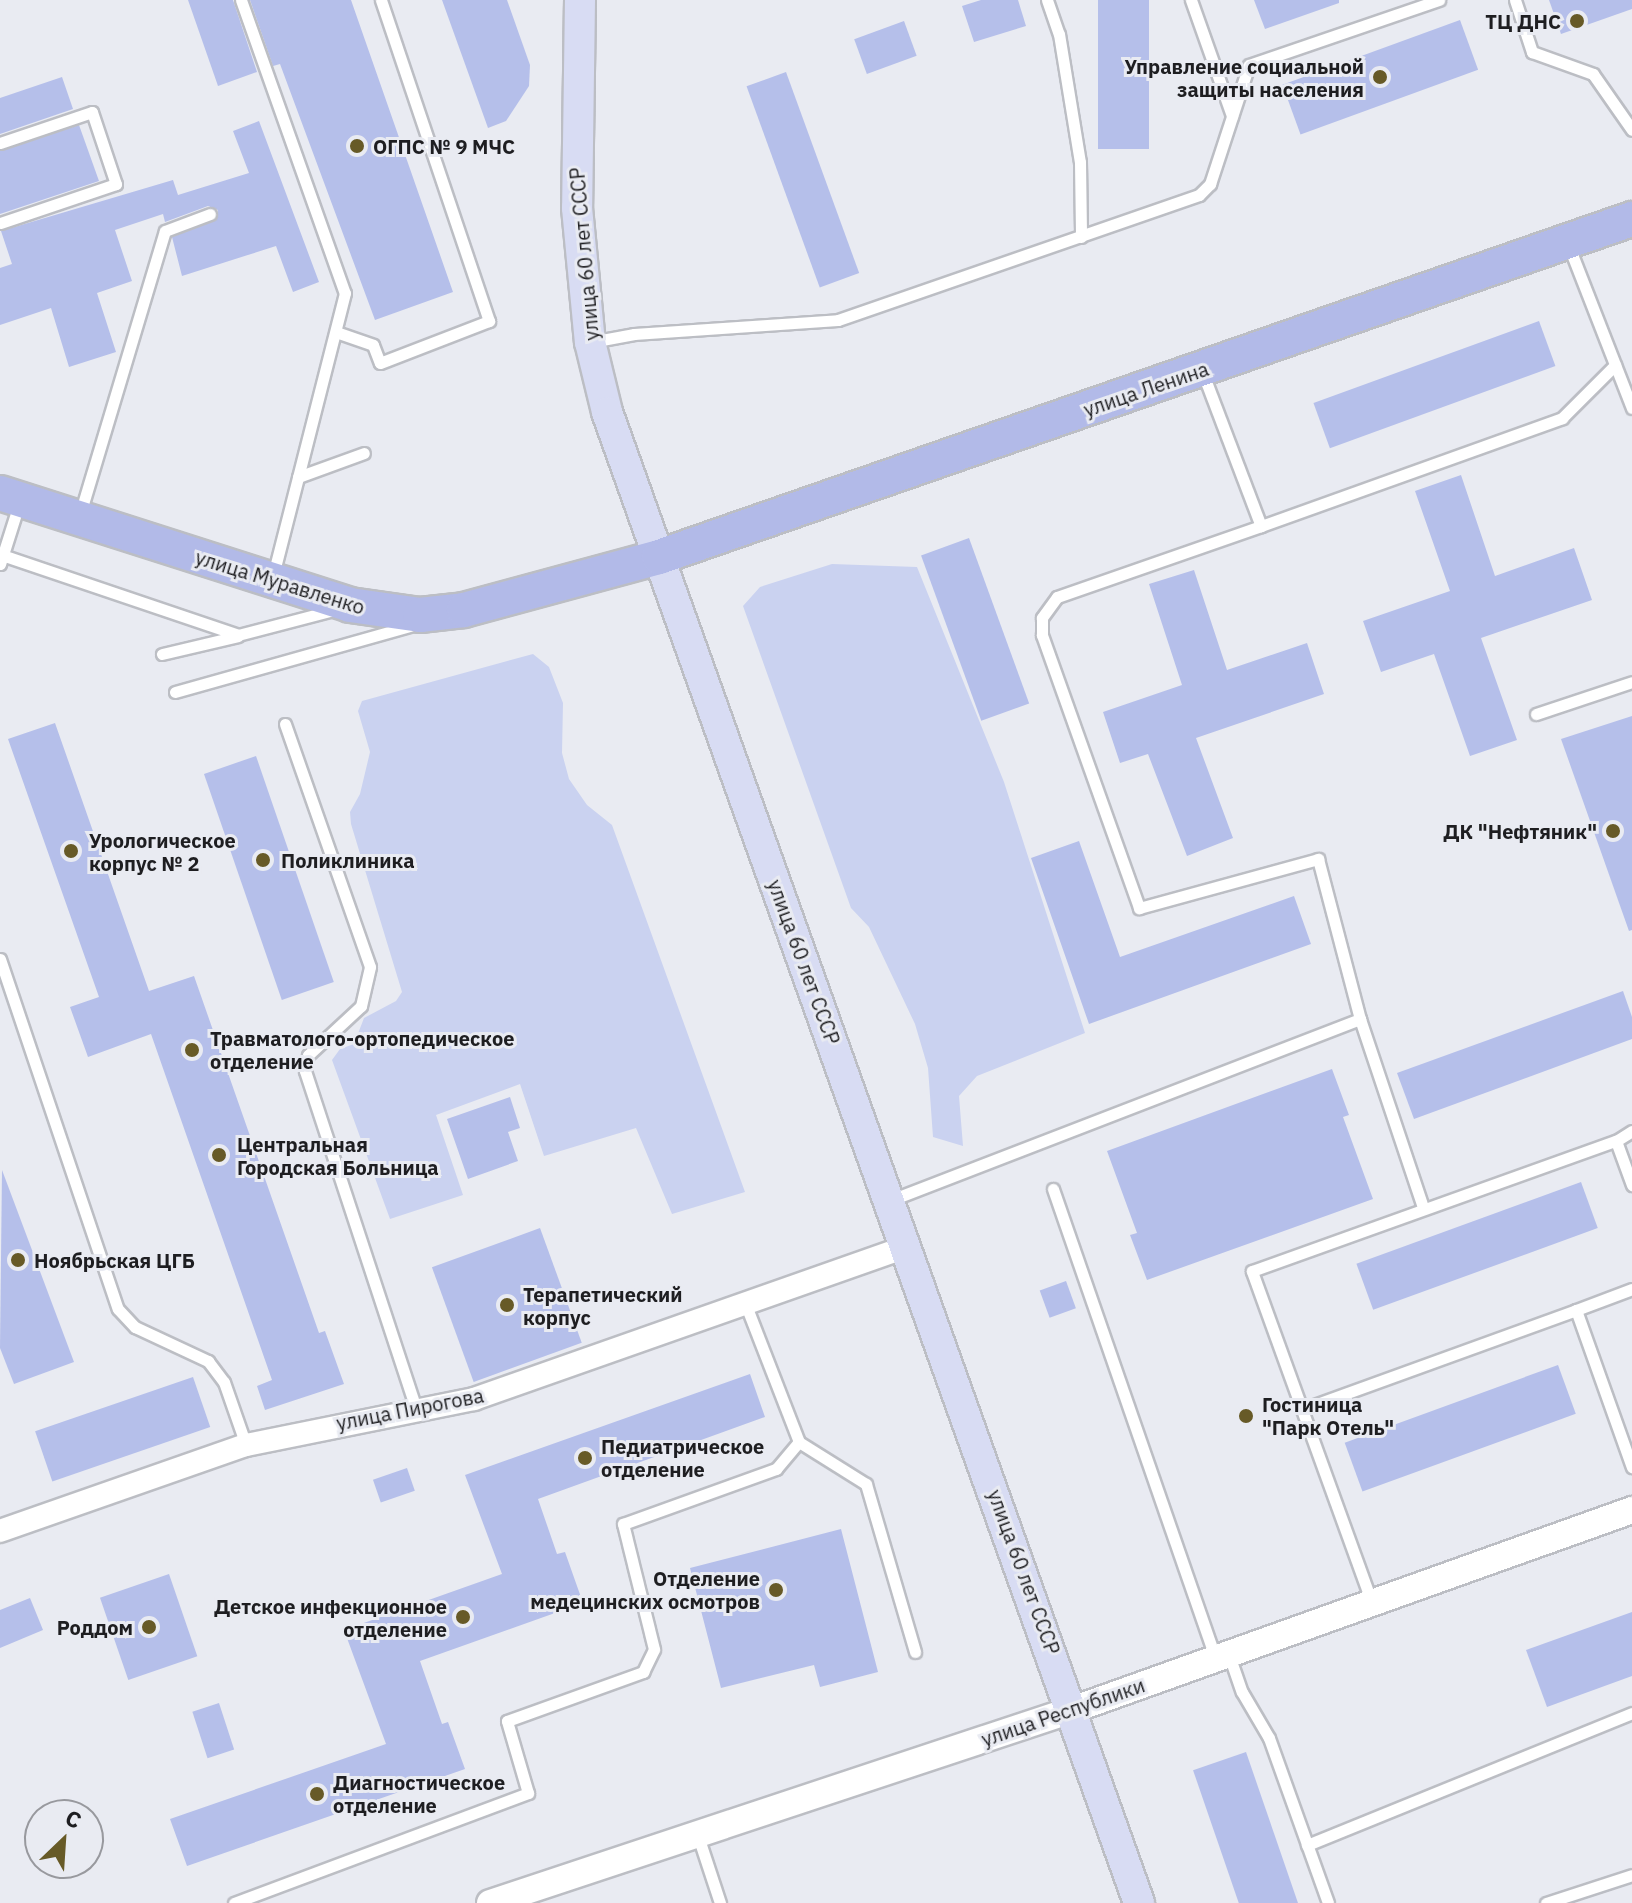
<!DOCTYPE html>
<html>
<head>
<meta charset="utf-8">
<style>
	body { margin:0 }
	#map { position:relative; width:1632px; height:1903px; overflow:hidden; background:#e9ebf2; font-family:"IBM Plex Sans",sans-serif }
	div>[style] { position:absolute }
	[style*='--x'] { left:calc(var(--x)*1px); top:calc(var(--y)*1px); width:calc(var(--w)*1px); rotate:calc(var(--a)*1deg) }
	.green>* { inset:0; background:#cad2f0 }
	.building>* { inset:0; background:#b5bfea; transform-origin:0 0 }
	.roads { filter:drop-shadow(2px 0 #bcbec4) drop-shadow(-2px 0 #bcbec4) drop-shadow(0 2px #bcbec4) drop-shadow(0 -2px #bcbec4) }
	.service>* { height:11px; margin:-5.5px; padding:0 5.5px; transform-origin:5.5px; border-radius:5.5px; background:#fff }
	.minor>* { height:22px; margin:-11px; padding:0 11px; transform-origin:11px; border-radius:11px; background:#fff }
	.tertiary>* { height:26px; margin:-13px; padding:0 13px; transform-origin:13px; border-radius:13px; background:#fff }
	.secondary>* { height:30px; margin:-15px; padding:0 15px; transform-origin:15px; border-radius:15px; background:#d8dcf3 }
	.primary>* { height:34px; margin:-17px; padding:0 17px; transform-origin:17px; border-radius:17px; background:#b2bae8 }
	.dots>* { width:22px; height:22px; translate:-50% -50%; box-sizing:border-box; border:4px solid #e9ebf2; border-radius:50% }
	span { translate:-50% -50%; white-space:nowrap; text-align:center; line-height:1.15; -webkit-text-stroke:6px #e9ebf2; paint-order:stroke }
	.poi-label { font-size:20px; color:#1e1e21; font-weight:700 }
	.right { translate:-100% -50%; text-align:right }
	.left { translate:0 -50%; text-align:left }
	.street-label { font-size:20px; color:#1e1e21 }
	.north { position:absolute; left:24px; top:1799px; width:80px; height:80px; box-sizing:border-box; background:#e9ebf2; border:2px solid #98999e; border-radius:50%; rotate:25deg; font-size:22px; font-weight:700; line-height:32px; text-align:center; color:#1e1e21 }
	.north::after { content:''; display:block; margin:auto; width:28px; height:36px; background:#675a27; clip-path:polygon(50% 0,100% 100%,50% 72%,0 100%) }
</style>
</head>
<body>
<div id="map">
	<div class="green">
		<i style="clip-path:polygon(832px 564px,917px 567px,1004px 782px,1085px 1033px,977px 1076px,959px 1096px,963px 1146px,933px 1137px,928px 1068px,915px 1024px,869px 927px,851px 908px,743px 606px,760px 587px)"></i>
		<i style="clip-path:polygon(533px 654px,549px 667px,563px 703px,562px 753px,569px 779px,587px 805px,612px 825px,745px 1192px,672px 1214px,636px 1128px,544px 1156px,520px 1084px,436px 1115px,463px 1195px,390px 1219px,332px 1060px,340px 1049px,354px 1044px,364px 1018px,396px 1001px,402px 992px,351px 824px,350px 812px,360px 794px,370px 752px,358px 711px,362px 701px)"></i>
	</div>
	<div class="building">
		<i style="clip-path:polygon(188px 0,233px 0,257px 72px,218px 86px)"></i>
		<i style="clip-path:polygon(250px 0,351px 0,453px 292px,375px 320px,280px 64px,273px 66px)"></i>
		<i style="clip-path:polygon(442px 0,507px 0,530px 65px,529px 86px,506px 121px,488px 128px)"></i>
		<i style="clip-path:polygon(981px 0,1018px 0,1026px 26px,974px 42px,962px 6px)"></i>
		<i style="left:1098px;top:0;width:51px;height:149px"></i>
		<i style="clip-path:polygon(1254px 0,1339px 0,1339px 3px,1265px 29px)"></i>
		<i style="clip-path:polygon(1549px 0,1632px 0,1632px 9px,1561px 34px)"></i>
		<i style="left:1460px;top:20px;width:53px;height:189px;rotate:70deg"></i>
		<i style="left:904px;top:21px;width:37px;height:53px;rotate:70deg"></i>
		<i style="left:786px;top:72px;width:214px;height:42px;rotate:70deg"></i>
		<i style="clip-path:polygon(62px 77px,73px 109px,0 134px,0 98px)"></i>
		<i style="clip-path:polygon(259px 121px,319px 282px,293px 292px,276px 246px,182px 276px,172px 237px,216px 220px,218px 210px,208px 206px,165px 222px,163px 214px,115px 230px,132px 281px,97px 293px,116px 352px,69px 367px,51px 308px,0 325px,0 268px,12px 264px,1px 231px,173px 180px,178px 195px,249px 173px,233px 131px)"></i>
		<i style="clip-path:polygon(79px 125px,99px 181px,0 214px,0 151px)"></i>
		<i style="left:1539px;top:321px;width:48px;height:240px;rotate:70deg"></i>
		<i style="clip-path:polygon(1461px 475px,1495px 576px,1574px 548px,1592px 600px,1481px 638px,1517px 740px,1470px 756px,1434px 654px,1381px 672px,1363px 621px,1450px 591px,1415px 491px)"></i>
		<i style="left:969px;top:538px;width:176px;height:51px;rotate:70deg"></i>
		<i style="clip-path:polygon(1194px 570px,1227px 670px,1307px 643px,1324px 694px,1196px 738px,1233px 838px,1187px 856px,1148px 754px,1120px 763px,1103px 712px,1182px 685px,1149px 584px)"></i>
		<i style="clip-path:polygon(1632px 716px,1632px 930px,1629px 931px,1561px 739px)"></i>
		<i style="clip-path:polygon(55px 723px,149px 991px,194px 976px,319px 1333px,325px 1331px,344px 1384px,265px 1410px,257px 1386px,272px 1380px,151px 1034px,88px 1057px,70px 1007px,99px 997px,8px 739px)"></i>
		<i style="left:256px;top:756px;width:239px;height:55px;rotate:71deg"></i>
		<i style="clip-path:polygon(1079px 841px,1120px 957px,1294px 896px,1311px 944px,1089px 1024px,1031px 858px)"></i>
		<i style="clip-path:polygon(1623px 991px,1632px 1017px,1632px 1039px,1414px 1119px,1397px 1073px)"></i>
		<i style="clip-path:polygon(1332px 1069px,1349px 1115px,1343px 1117px,1373px 1199px,1147px 1280px,1130px 1235px,1137px 1233px,1107px 1151px)"></i>
		<i style="clip-path:polygon(510px 1097px,520px 1128px,508px 1132px,518px 1161px,468px 1179px,447px 1119px)"></i>
		<i style="clip-path:polygon(2px 1170px,74px 1362px,14px 1384px,0 1348px)"></i>
		<i style="left:1581px;top:1182px;width:49px;height:239px;rotate:70deg"></i>
		<i style="left:540px;top:1228px;width:122px;height:115px;rotate:70deg"></i>
		<i style="left:1066px;top:1281px;width:29px;height:28px;rotate:70deg"></i>
		<i style="left:1558px;top:1365px;width:52px;height:227px;rotate:70deg"></i>
		<i style="clip-path:polygon(750px 1374px,765px 1417px,538px 1499px,557px 1554px,565px 1552px,583px 1603px,420px 1661px,442px 1724px,448px 1722px,465px 1769px,187px 1866px,170px 1819px,386px 1744px,344px 1630px,502px 1574px,465px 1475px)"></i>
		<i style="left:193px;top:1377px;width:53px;height:167px;rotate:71deg"></i>
		<i style="left:407px;top:1468px;width:24px;height:36px;rotate:71deg"></i>
		<i style="clip-path:polygon(841px 1529px,878px 1672px,820px 1687px,814px 1665px,721px 1688px,690px 1568px)"></i>
		<i style="left:169px;top:1574px;width:87px;height:73px;rotate:71deg"></i>
		<i style="clip-path:polygon(30px 1598px,43px 1630px,0 1648px,0 1610px)"></i>
		<i style="clip-path:polygon(1632px 1612px,1632px 1676px,1547px 1707px,1526px 1650px)"></i>
		<i style="left:219px;top:1703px;width:49px;height:28px;rotate:72deg"></i>
		<i style="left:1246px;top:1752px;width:160px;height:56px;rotate:71deg"></i>
	</div>
	<div class="roads">
		<div class="service">
			<i style="--x:241;--y:0;--w:311;--a:70.5"></i>
			<i style="--x:345;--y:293;--w:292;--a:104.3"></i>
			<i style="--x:1047;--y:0;--w:36;--a:71"></i>
			<i style="--x:1059;--y:34;--w:130;--a:80.7"></i>
			<i style="--x:1080;--y:162;--w:75;--a:89.2"></i>
			<i style="--x:1191;--y:0;--w:123;--a:70.5"></i>
			<i style="--x:1515;--y:0;--w:55;--a:71.9"></i>
			<i style="--x:1532;--y:52;--w:65;--a:19.8"></i>
			<i style="--x:1593;--y:74;--w:68;--a:55.1"></i>
			<i style="--x:0;--y:143;--w:97;--a:-18.6"></i>
			<i style="--x:92;--y:112;--w:76;--a:71.6"></i>
			<i style="--x:116;--y:184;--w:122;--a:161.4"></i>
			<i style="--x:1568;--y:244;--w:176;--a:68.7"></i>
			<i style="--x:336;--y:332;--w:39;--a:19"></i>
			<i style="--x:373;--y:345;--w:19;--a:69"></i>
			<i style="--x:380;--y:363;--w:117;--a:-21.1"></i>
			<i style="--x:489;--y:321;--w:339;--a:-108.6"></i>
			<i style="--x:591;--y:342;--w:44;--a:-10.5"></i>
			<i style="--x:634;--y:334;--w:204;--a:-3.9"></i>
			<i style="--x:838;--y:320;--w:382;--a:-19.1"></i>
			<i style="--x:1199;--y:195;--w:16;--a:-45"></i>
			<i style="--x:1210;--y:184;--w:125;--a:-71.9"></i>
			<i style="--x:1249;--y:65;--w:201;--a:-18.9"></i>
			<i style="--x:1202;--y:371;--w:166;--a:69.2"></i>
			<i style="--x:1261;--y:526;--w:216;--a:160.8"></i>
			<i style="--x:1057;--y:597;--w:26;--a:126"></i>
			<i style="--x:1042;--y:618;--w:17;--a:90"></i>
			<i style="--x:1042;--y:635;--w:290;--a:70.4"></i>
			<i style="--x:1139;--y:908;--w:186;--a:-15.3"></i>
			<i style="--x:1318;--y:859;--w:165;--a:75.3"></i>
			<i style="--x:298;--y:477;--w:70;--a:-20"></i>
			<i style="--x:80;--y:514;--w:295;--a:-73.3"></i>
			<i style="--x:165;--y:231;--w:48;--a:-20.7"></i>
			<i style="--x:1261;--y:526;--w:320;--a:-19.7"></i>
			<i style="--x:1562;--y:418;--w:75;--a:-45"></i>
			<i style="--x:2;--y:555;--w:249;--a:18.7"></i>
			<i style="--x:238;--y:635;--w:99;--a:-14.6"></i>
			<i style="--x:0;--y:564;--w:63;--a:-72.4"></i>
			<i style="--x:162;--y:654;--w:78;--a:-13.3"></i>
			<i style="--x:175;--y:692;--w:244;--a:-15.7"></i>
			<i style="--x:1536;--y:714;--w:101;--a:-18.4"></i>
			<i style="--x:285;--y:724;--w:257;--a:70.7"></i>
			<i style="--x:370;--y:967;--w:40;--a:103"></i>
			<i style="--x:361;--y:1006;--w:72;--a:137.2"></i>
			<i style="--x:308;--y:1055;--w:16;--a:101"></i>
			<i style="--x:305;--y:1071;--w:356;--a:71.8"></i>
			<i style="--x:0;--y:959;--w:369;--a:71.4"></i>
			<i style="--x:118;--y:1309;--w:25;--a:47"></i>
			<i style="--x:135;--y:1327;--w:81;--a:25"></i>
			<i style="--x:208;--y:1361;--w:26;--a:53"></i>
			<i style="--x:224;--y:1382;--w:67;--a:70.8"></i>
			<i style="--x:1632;--y:1131;--w:19;--a:148"></i>
			<i style="--x:1616;--y:1141;--w:47;--a:70"></i>
			<i style="--x:1053;--y:1189;--w:497;--a:70.9"></i>
			<i style="--x:891;--y:1200;--w:503;--a:-21.1"></i>
			<i style="--x:1360;--y:1019;--w:198;--a:71.5"></i>
			<i style="--x:1632;--y:1289;--w:60;--a:159.4"></i>
			<i style="--x:1576;--y:1310;--w:167;--a:70.4"></i>
			<i style="--x:1303;--y:1409;--w:290;--a:-19.9"></i>
			<i style="--x:799;--y:1442;--w:79;--a:32.1"></i>
			<i style="--x:866;--y:1484;--w:175;--a:73.7"></i>
			<i style="--x:1372;--y:1603;--w:353;--a:-109.9"></i>
			<i style="--x:1252;--y:1271;--w:387;--a:-19.7"></i>
			<i style="--x:1229;--y:1655;--w:39;--a:71"></i>
			<i style="--x:1242;--y:1692;--w:53;--a:59.6"></i>
			<i style="--x:1269;--y:1738;--w:175;--a:70.3"></i>
			<i style="--x:697;--y:1833;--w:74;--a:71.8"></i>
			<i style="--x:1307;--y:1845;--w:351;--a:-22.1"></i>
			<i style="--x:234;--y:1903;--w:314;--a:-20.5"></i>
			<i style="--x:528;--y:1793;--w:75;--a:-106.3"></i>
			<i style="--x:507;--y:1721;--w:145;--a:-19.8"></i>
			<i style="--x:643;--y:1672;--w:25;--a:-64"></i>
			<i style="--x:654;--y:1649;--w:129;--a:-103.9"></i>
			<i style="--x:623;--y:1524;--w:163;--a:-19.8"></i>
			<i style="--x:776;--y:1469;--w:35;--a:-50"></i>
			<i style="--x:799;--y:1442;--w:149;--a:-111.2"></i>
			<i style="--x:1546;--y:1903;--w:90;--a:-18"></i>
		</div>
		<div class="minor">
			<i style="--x:0;--y:1531;--w:261;--a:-19.3"></i>
			<i style="--x:246;--y:1445;--w:233;--a:-11.4"></i>
			<i style="--x:474;--y:1399;--w:460;--a:-19.4"></i>
		</div>
		<div class="tertiary">
			<i style="--x:490;--y:1903;--w:613;--a:-18.35"></i>
			<i style="--x:1072;--y:1710;--w:595;--a:-19.65"></i>
		</div>
		<div class="secondary">
			<i style="--x:580;--y:0;--w:208;--a:90.8"></i>
			<i style="--x:577;--y:208;--w:135;--a:84.5"></i>
			<i style="--x:590;--y:342;--w:72;--a:76.3"></i>
			<i style="--x:607;--y:412;--w:1583;--a:70.36"></i>
		</div>
		<div class="primary">
			<i style="--x:0;--y:493;--w:367;--a:17.7"></i>
			<i style="--x:350;--y:605;--w:71;--a:8.1"></i>
			<i style="--x:420;--y:615;--w:44;--a:-6.5"></i>
			<i style="--x:464;--y:610;--w:202;--a:-15.2"></i>
			<i style="--x:659;--y:557;--w:1030;--a:-19.16"></i>
		</div>
	</div>
	<div class="dots">
		<i style="left:1577px;top:21px;background:#675a27"></i>
		<i style="left:1380px;top:77px;background:#675a27"></i>
		<i style="left:357px;top:146px;background:#675a27"></i>
		<i style="left:1613px;top:831px;background:#675a27"></i>
		<i style="left:71px;top:851px;background:#675a27"></i>
		<i style="left:263px;top:860px;background:#675a27"></i>
		<i style="left:192px;top:1050px;background:#675a27"></i>
		<i style="left:219px;top:1155px;background:#675a27"></i>
		<i style="left:18px;top:1260px;background:#675a27"></i>
		<i style="left:507px;top:1305px;background:#675a27"></i>
		<i style="left:1246px;top:1416px;background:#675a27"></i>
		<i style="left:585px;top:1458px;background:#675a27"></i>
		<i style="left:776px;top:1590px;background:#675a27"></i>
		<i style="left:463px;top:1617px;background:#675a27"></i>
		<i style="left:149px;top:1627px;background:#675a27"></i>
		<i style="left:317px;top:1794px;background:#675a27"></i>
	</div>
	<div class="poi-label">
		<span class="right" style="left:1561px;top:21px">ТЦ ДНС</span>
		<span class="right" style="left:1364px;top:78px">Управление социальной<br>защиты населения</span>
		<span class="left" style="left:373px;top:146px">ОГПС № 9 МЧС</span>
		<span class="right" style="left:1597px;top:831px">ДК "Нефтяник"</span>
		<span class="left" style="left:89px;top:852px">Урологическое<br>корпус № 2</span>
		<span class="left" style="left:281px;top:860px">Поликлиника</span>
		<span class="left" style="left:210px;top:1050px">Травматолого-ортопедическое<br>отделение</span>
		<span class="left" style="left:237px;top:1156px">Центральная<br>Городская Больница</span>
		<span class="left" style="left:34px;top:1260px">Ноябрьская ЦГБ</span>
		<span class="left" style="left:523px;top:1306px">Терапетический<br>корпус</span>
		<span class="left" style="left:1262px;top:1416px">Гостиница<br>"Парк Отель"</span>
		<span class="left" style="left:601px;top:1458px">Педиатрическое<br>отделение</span>
		<span class="right" style="left:760px;top:1590px">Отделение<br>медецинских осмотров</span>
		<span class="right" style="left:447px;top:1618px">Детское инфекционное<br>отделение</span>
		<span class="right" style="left:133px;top:1627px">Роддом</span>
		<span class="left" style="left:333px;top:1794px">Диагностическое<br>отделение</span>
	</div>
	<div class="street-label">
		<span style="left:584px;top:254px;rotate:-95deg">улица 60 лет СССР</span>
		<span style="left:1146px;top:389px;rotate:-19deg">улица Ленина</span>
		<span style="left:280px;top:582px;rotate:17deg">улица Муравленко</span>
		<span style="left:804px;top:962px;rotate:70deg">улица 60 лет СССР</span>
		<span style="left:410px;top:1409px;rotate:-11deg">улица Пирогова</span>
		<span style="left:1024px;top:1572px;rotate:70deg">улица 60 лет СССР</span>
		<span style="left:1063px;top:1712px;rotate:-19deg">улица Республики</span>
	</div>
	<div class="north">С</div>
</div>
</body>
</html>
